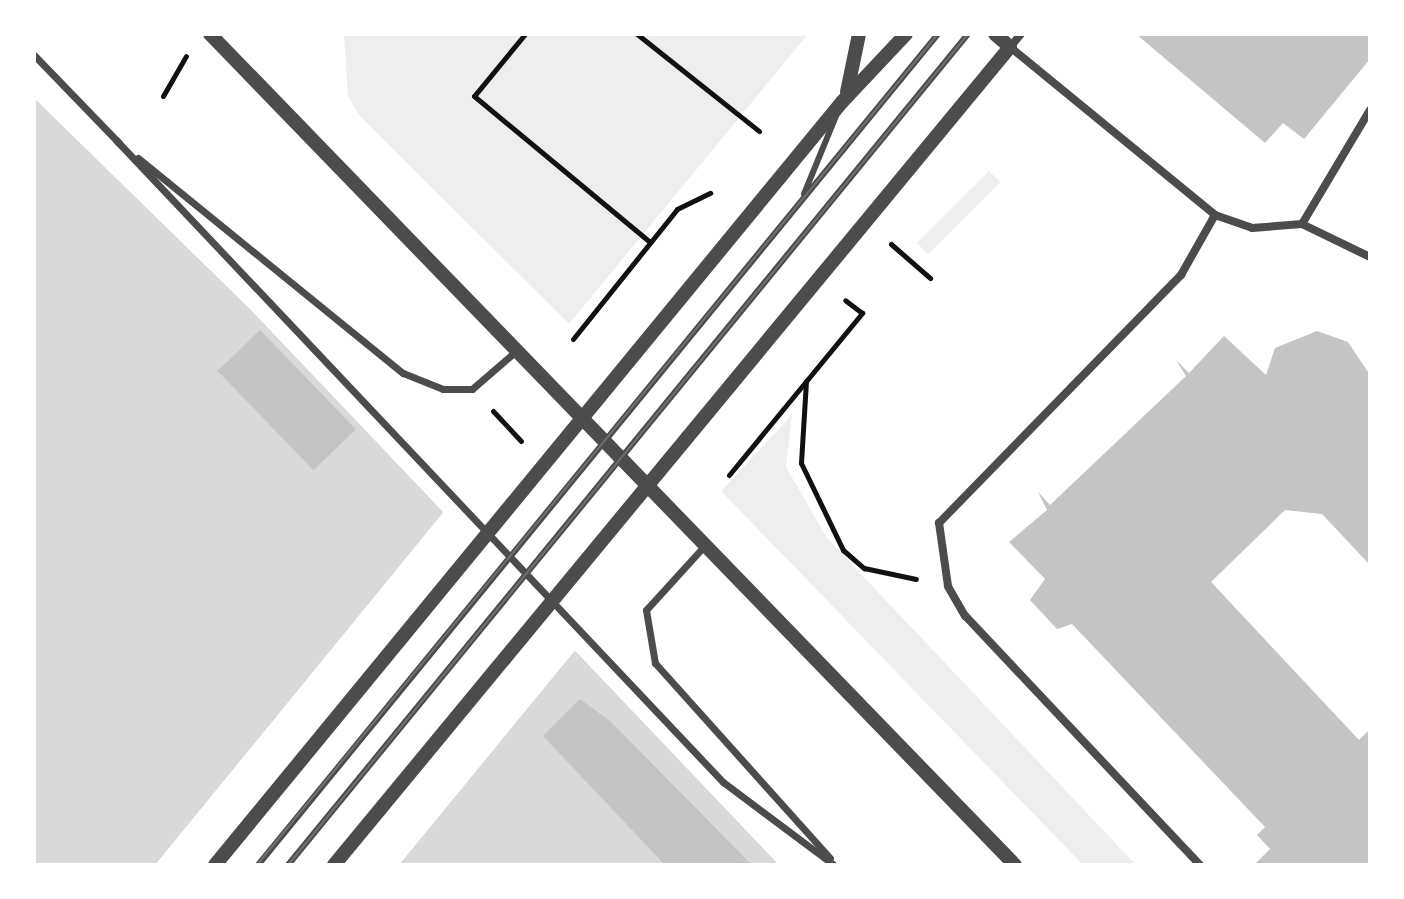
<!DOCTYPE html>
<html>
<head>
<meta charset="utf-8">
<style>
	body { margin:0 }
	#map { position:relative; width:1404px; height:899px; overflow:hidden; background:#fff; font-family:"Times New Roman",serif }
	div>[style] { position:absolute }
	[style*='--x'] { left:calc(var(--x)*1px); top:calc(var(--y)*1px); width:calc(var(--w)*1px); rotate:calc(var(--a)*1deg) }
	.green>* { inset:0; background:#eee; transform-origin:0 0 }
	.water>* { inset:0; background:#d9d9d9 }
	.pier>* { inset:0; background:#fff }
	.building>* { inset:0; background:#c4c4c4; transform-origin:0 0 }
	.path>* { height:5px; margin:-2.5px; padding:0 2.5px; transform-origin:2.5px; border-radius:2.5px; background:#111 }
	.service>* { height:6px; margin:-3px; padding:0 3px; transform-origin:3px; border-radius:3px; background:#4c4c4c }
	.pedestrian>* { height:7px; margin:-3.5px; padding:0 3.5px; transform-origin:3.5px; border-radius:3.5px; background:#4c4c4c }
	.minor>* { height:8px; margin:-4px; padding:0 4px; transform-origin:4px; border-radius:4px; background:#4c4c4c }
	.tertiary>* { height:14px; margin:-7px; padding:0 7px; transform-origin:7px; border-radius:7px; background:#4c4c4c }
	.tram>* { height:2px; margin:-1px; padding:0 1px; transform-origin:1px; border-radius:1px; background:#707070 }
	span { translate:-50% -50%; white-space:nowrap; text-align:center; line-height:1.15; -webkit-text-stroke:8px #fff; paint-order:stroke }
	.frame { position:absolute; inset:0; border:36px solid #fff; pointer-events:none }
</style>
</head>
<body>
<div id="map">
	<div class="green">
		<i style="clip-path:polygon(344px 34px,808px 34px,569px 324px,359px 115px,348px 96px)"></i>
		<i style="left:989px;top:171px;width:16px;height:102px;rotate:45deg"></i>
		<i style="clip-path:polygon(792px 415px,786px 467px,827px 538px,1136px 865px,1083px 865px,721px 491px)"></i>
	</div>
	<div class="water">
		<i style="clip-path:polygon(34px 98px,250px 309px,779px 865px,34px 865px)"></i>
	</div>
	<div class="pier">
		<i style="clip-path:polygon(446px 509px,577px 648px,399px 865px,155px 865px)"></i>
	</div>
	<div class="building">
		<i style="clip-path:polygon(1136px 34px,1370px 34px,1370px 59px,1304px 139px,1283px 123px,1265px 143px)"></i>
		<i style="left:260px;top:330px;width:138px;height:59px;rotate:46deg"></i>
		<i style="clip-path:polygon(1317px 331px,1348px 342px,1370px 375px,1370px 565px,1322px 514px,1285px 510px,1211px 582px,1359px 740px,1370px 729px,1370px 865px,1254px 865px,1270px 849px,1257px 835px,1265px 827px,1072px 624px,1057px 629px,1030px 600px,1045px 579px,1009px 542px,1047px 510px,1038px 492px,1050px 505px,1186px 376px,1176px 360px,1189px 373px,1224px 336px,1266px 375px,1275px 348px)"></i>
		<i style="clip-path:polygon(580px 699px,610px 721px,752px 865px,665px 865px,543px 736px)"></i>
	</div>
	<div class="path">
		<i style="--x:525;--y:34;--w:80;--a:129.4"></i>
		<i style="--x:474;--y:96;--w:229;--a:39.7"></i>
		<i style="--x:637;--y:34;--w:156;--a:38.5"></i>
		<i style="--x:163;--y:96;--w:46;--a:-60.1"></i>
		<i style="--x:891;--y:244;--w:52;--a:41.1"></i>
		<i style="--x:573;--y:339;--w:166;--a:-51.3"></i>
		<i style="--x:677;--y:209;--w:37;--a:-26"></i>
		<i style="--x:806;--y:381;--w:82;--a:93.5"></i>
		<i style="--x:801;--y:463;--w:97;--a:64.2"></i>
		<i style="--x:843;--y:550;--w:28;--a:41"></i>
		<i style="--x:864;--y:568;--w:53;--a:11.9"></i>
		<i style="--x:493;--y:411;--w:41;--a:47"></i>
		<i style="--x:729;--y:475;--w:210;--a:-50.6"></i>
		<i style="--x:862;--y:313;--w:21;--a:-143"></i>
	</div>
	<div class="service">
		<i style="--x:804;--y:194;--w:84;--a:-67.7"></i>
		<i style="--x:258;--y:865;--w:1074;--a:-50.71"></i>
		<i style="--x:288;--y:865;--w:1074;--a:-50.71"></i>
	</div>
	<div class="pedestrian">
		<i style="--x:34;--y:55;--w:122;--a:46"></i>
		<i style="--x:116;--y:140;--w:884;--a:46.61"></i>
		<i style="--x:723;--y:782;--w:139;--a:36.8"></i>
		<i style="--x:138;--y:158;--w:341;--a:39.1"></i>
		<i style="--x:403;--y:373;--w:43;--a:21.8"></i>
		<i style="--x:443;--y:389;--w:29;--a:0"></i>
		<i style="--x:472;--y:389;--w:58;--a:-40.8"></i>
		<i style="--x:706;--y:544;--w:89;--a:132.3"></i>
		<i style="--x:646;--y:610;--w:54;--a:80.4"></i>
		<i style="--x:655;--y:663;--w:262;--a:48.1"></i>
	</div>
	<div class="minor">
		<i style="--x:1021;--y:34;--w:17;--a:130"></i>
		<i style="--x:1010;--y:47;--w:265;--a:39.3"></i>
		<i style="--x:1215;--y:215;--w:39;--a:19"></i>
		<i style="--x:1252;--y:228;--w:50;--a:-4.6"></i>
		<i style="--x:1302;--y:224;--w:76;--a:25.9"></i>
		<i style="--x:1302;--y:224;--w:133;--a:-59.2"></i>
		<i style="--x:1200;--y:865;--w:342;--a:-133.3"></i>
		<i style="--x:965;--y:616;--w:34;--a:-120"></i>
		<i style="--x:948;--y:586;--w:64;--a:-98.1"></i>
		<i style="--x:939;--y:523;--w:347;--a:-45.7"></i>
		<i style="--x:1181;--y:275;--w:69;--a:-60.5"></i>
	</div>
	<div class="tertiary">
		<i style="--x:210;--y:34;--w:1157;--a:45.91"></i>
		<i style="--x:847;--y:92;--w:59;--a:-78.3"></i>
		<i style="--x:215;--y:865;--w:988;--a:-50.59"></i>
		<i style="--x:842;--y:102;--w:93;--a:-46.7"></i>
		<i style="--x:334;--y:865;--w:1061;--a:-50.43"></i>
		<i style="--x:1010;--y:47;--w:20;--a:-139"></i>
	</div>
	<div class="tram">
		<i style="--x:257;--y:865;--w:1074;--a:-50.67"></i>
		<i style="--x:288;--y:865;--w:1074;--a:-50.71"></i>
	</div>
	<div class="frame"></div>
</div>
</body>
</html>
